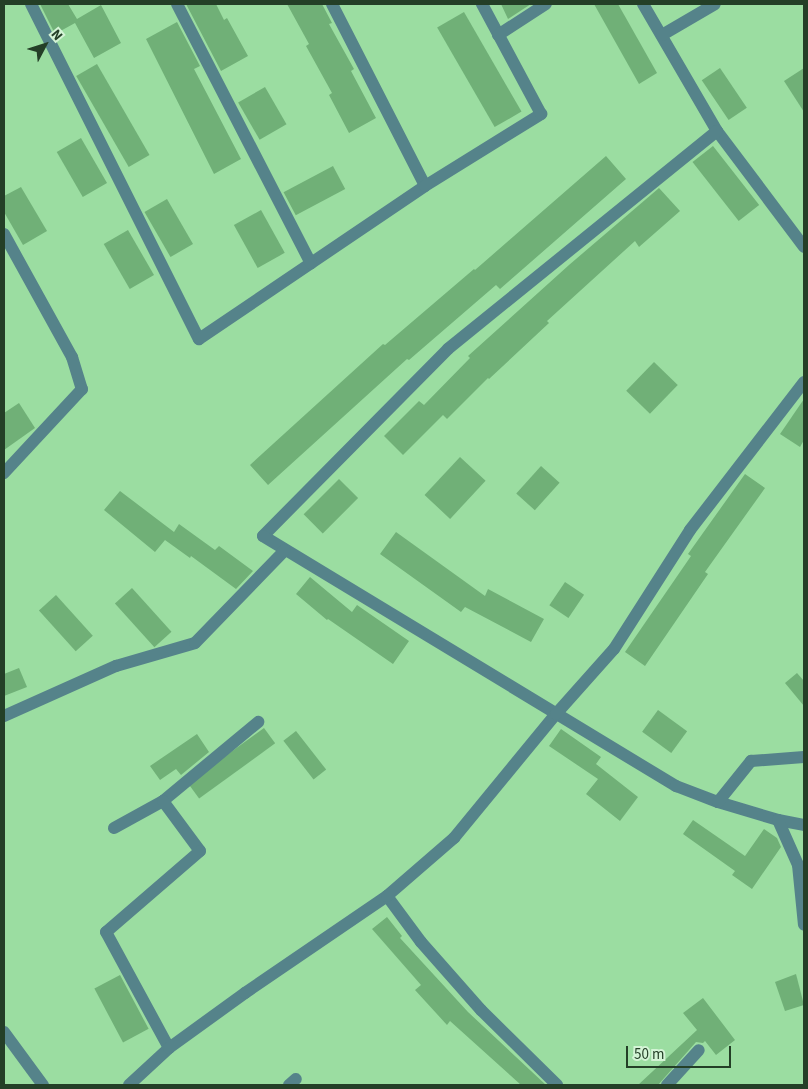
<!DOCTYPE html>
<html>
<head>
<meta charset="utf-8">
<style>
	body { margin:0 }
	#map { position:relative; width:808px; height:1089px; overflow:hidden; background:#9bdda1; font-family:"Source Sans 3",sans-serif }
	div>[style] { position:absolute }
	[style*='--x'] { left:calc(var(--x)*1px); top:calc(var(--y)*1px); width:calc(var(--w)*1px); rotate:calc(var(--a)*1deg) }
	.building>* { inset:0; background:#70b077; transform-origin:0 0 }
	.minor>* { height:12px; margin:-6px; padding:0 6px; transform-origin:6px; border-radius:6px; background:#55838a }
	span { translate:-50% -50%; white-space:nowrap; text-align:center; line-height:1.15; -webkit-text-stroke:5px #d4f4d6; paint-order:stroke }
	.frame { position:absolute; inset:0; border:5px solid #243f27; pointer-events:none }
	.north { position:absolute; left:20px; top:20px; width:50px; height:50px; -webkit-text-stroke:4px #d4f4d6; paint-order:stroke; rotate:50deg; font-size:14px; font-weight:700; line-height:20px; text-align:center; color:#243f27 }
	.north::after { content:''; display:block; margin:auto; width:18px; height:22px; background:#243f27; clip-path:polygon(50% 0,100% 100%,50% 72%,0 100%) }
	.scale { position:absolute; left:626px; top:1046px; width:105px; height:22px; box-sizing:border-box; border:2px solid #243f27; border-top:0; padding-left:6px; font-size:15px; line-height:18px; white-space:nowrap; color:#243f27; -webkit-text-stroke:4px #d4f4d6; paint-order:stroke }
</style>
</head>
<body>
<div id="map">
	<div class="building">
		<i style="clip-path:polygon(40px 4px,68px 4px,77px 19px,101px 5px,121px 43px,94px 58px,75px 23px,55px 34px)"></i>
		<i style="clip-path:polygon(186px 4px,216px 4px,224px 20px,227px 18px,248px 56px,221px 71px)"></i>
		<i style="clip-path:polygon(287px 4px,322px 4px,332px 23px,329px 24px,354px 69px,351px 71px,376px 118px,349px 133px,329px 95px,332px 93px,306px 46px,309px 44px)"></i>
		<i style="clip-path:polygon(501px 4px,531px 4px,508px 19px)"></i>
		<i style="clip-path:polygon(594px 4px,618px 4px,657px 73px,639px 84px)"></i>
		<i style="left:464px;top:12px;width:115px;height:31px;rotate:60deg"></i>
		<i style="clip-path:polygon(177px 22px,200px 66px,194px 69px,241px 159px,214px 174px,146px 39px)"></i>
		<i style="left:97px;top:64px;width:105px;height:24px;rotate:60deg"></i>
		<i style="left:720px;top:68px;width:48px;height:22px;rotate:56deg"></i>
		<i style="clip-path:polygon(804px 68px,804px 112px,784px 81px)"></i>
		<i style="left:265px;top:87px;width:43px;height:31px;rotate:60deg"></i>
		<i style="left:81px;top:138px;width:52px;height:28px;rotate:60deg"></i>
		<i style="left:713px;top:146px;width:75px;height:26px;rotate:52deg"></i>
		<i style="clip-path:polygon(606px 156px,626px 179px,500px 289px,496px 285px,409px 360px,407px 359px,268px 485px,250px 465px,383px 344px,385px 345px,474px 269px,475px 270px)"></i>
		<i style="left:333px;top:166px;width:26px;height:56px;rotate:62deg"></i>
		<i style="clip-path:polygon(21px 187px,47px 231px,23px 245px,4px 212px,4px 196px)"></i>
		<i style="clip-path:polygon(659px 188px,680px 211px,639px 247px,635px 241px,547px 321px,549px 323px,489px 379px,488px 378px,447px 419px,443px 415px,403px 455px,384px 436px,419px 401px,424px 405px,470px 358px,468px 356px,569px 265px)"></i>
		<i style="left:167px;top:199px;width:52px;height:26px;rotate:60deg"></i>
		<i style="left:261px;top:210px;width:49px;height:31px;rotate:61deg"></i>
		<i style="left:128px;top:230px;width:52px;height:28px;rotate:60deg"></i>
		<i style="left:654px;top:362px;width:33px;height:40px;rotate:44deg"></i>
		<i style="clip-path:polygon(804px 399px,804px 440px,800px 447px,780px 434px)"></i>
		<i style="clip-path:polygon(19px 403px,35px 428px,4px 450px,4px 413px)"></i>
		<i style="left:460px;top:457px;width:35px;height:52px;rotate:43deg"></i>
		<i style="left:541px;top:466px;width:25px;height:37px;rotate:42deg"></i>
		<i style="clip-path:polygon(745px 474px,765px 488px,705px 572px,708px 574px,645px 666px,625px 652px,691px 556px,688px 554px)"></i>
		<i style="left:339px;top:479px;width:27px;height:50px;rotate:45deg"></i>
		<i style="clip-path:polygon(120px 491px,174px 532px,179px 524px,215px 550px,219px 546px,253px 571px,236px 589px,191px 556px,190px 558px,165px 540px,155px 552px,104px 510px)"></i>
		<i style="clip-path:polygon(396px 532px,485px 596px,488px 589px,544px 619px,531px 642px,465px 607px,461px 612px,380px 554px)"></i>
		<i style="clip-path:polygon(310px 577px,352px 612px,357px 605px,409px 641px,393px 664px,328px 619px,327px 620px,296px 594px)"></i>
		<i style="left:565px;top:582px;width:23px;height:28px;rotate:34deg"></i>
		<i style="left:132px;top:588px;width:59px;height:23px;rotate:48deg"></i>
		<i style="left:56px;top:595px;width:55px;height:23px;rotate:48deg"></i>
		<i style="clip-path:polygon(19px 668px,27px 687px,4px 696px,4px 674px)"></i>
		<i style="clip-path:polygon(797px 673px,804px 681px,804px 706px,785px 683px)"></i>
		<i style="left:658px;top:710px;width:36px;height:27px;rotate:36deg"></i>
		<i style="left:264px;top:728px;width:19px;height:94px;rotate:54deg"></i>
		<i style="clip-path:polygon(561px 729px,601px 757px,596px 764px,638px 797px,620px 821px,586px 794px,598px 779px,549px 746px)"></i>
		<i style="left:296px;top:731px;width:49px;height:16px;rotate:52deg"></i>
		<i style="clip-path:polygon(197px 734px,209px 752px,181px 775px,176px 769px,160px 780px,150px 766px)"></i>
		<i style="clip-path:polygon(693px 820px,745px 856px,764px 829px,777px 838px,781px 847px,752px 889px,732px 875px,735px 871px,683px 834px)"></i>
		<i style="clip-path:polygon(387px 917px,402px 936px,400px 938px,468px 1012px,546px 1085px,521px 1085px,450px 1021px,447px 1025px,415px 990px,421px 985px,372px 929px)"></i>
		<i style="clip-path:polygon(796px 974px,804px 1005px,785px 1011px,775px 982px)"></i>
		<i style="left:120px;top:975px;width:61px;height:29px;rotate:62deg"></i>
		<i style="clip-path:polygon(703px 998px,735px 1040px,716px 1055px,705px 1041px,703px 1043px,696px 1042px,658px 1085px,638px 1085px,697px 1030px,683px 1013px)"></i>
	</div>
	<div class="minor">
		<i style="--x:31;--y:4;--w:375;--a:63.4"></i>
		<i style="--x:199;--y:339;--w:273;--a:-34.1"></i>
		<i style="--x:177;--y:4;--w:292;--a:62.7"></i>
		<i style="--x:332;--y:4;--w:204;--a:62.9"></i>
		<i style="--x:425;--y:186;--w:137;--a:-31.8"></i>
		<i style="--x:541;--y:114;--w:125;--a:-118.2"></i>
		<i style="--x:643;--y:4;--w:147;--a:59.8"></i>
		<i style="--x:717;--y:131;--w:145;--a:53.1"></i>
		<i style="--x:498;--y:35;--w:57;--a:-32.9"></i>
		<i style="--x:662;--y:35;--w:61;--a:-30.3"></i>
		<i style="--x:717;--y:131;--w:346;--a:141"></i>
		<i style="--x:448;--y:349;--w:263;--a:134.7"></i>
		<i style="--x:263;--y:536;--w:483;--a:31.2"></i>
		<i style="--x:676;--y:786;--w:45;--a:20.9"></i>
		<i style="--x:718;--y:802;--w:63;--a:16.7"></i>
		<i style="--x:778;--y:820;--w:26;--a:11"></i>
		<i style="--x:4;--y:234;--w:141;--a:61.1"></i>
		<i style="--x:72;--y:357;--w:34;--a:73"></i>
		<i style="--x:82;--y:389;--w:115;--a:132.9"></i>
		<i style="--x:4;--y:716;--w:123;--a:-24.1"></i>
		<i style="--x:116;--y:666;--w:82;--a:-16.2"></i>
		<i style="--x:195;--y:643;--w:129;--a:-45.9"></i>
		<i style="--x:163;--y:801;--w:124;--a:-39.7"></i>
		<i style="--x:718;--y:802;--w:53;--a:-51.2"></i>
		<i style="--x:751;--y:761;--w:53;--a:-4.3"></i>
		<i style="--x:778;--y:820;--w:49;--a:66"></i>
		<i style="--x:798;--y:865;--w:60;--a:84.3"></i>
		<i style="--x:114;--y:828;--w:56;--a:-28.9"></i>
		<i style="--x:163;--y:801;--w:62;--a:53.5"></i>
		<i style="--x:200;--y:851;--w:124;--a:139.2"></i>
		<i style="--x:106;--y:932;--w:132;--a:61.5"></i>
		<i style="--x:387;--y:896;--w:57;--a:53.5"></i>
		<i style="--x:421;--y:942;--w:91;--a:48.6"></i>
		<i style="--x:481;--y:1010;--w:107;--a:44.6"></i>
		<i style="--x:4;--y:1032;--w:66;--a:53.7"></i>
		<i style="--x:129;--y:1085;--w:54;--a:-42.8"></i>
		<i style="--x:169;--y:1048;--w:94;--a:-35.9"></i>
		<i style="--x:245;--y:993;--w:172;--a:-34.3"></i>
		<i style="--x:387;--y:896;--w:89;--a:-40.9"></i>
		<i style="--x:454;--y:838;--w:161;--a:-50.6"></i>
		<i style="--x:556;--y:714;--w:87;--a:-48.3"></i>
		<i style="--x:614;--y:649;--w:141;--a:-57.4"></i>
		<i style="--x:690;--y:530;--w:187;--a:-52.4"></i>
		<i style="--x:289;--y:1085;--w:9;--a:-41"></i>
		<i style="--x:667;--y:1085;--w:47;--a:-47.6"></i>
	</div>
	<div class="frame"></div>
	<div class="north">N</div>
	<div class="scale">50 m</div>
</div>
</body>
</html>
